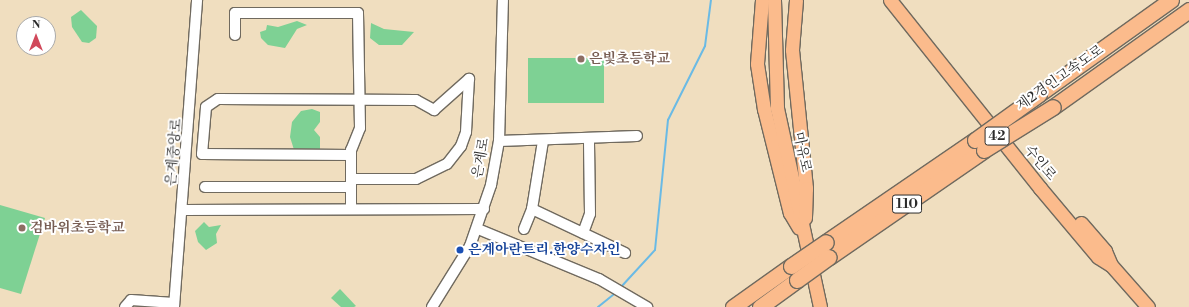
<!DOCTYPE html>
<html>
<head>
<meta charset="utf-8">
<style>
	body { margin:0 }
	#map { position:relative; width:1189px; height:307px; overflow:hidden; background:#f0debf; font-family:"Libre Bodoni","Noto Serif KR",serif }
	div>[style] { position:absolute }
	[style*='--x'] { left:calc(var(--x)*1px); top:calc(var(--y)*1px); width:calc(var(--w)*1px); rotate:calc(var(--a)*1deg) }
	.green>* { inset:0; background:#7ed194; transform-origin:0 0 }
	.stream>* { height:2px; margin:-1px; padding:0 1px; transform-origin:1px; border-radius:1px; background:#6abae5 }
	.roads { filter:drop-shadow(1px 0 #706a5f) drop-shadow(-1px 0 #706a5f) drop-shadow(0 1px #706a5f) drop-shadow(0 -1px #706a5f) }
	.minor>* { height:10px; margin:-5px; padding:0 5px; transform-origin:5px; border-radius:5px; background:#fff }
	.major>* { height:13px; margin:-6.5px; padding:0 6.5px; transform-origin:6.5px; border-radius:6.5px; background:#fbbb8c }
	.highway>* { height:15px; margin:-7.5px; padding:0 7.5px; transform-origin:7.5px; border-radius:7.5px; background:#fbbb8c }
	.bridges { filter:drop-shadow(1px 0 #706a5f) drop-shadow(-1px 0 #706a5f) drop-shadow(0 1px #706a5f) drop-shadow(0 -1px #706a5f) }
	.highway-bridge>* { height:15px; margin:-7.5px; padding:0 7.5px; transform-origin:7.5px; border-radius:7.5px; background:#fbbb8c }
	.dots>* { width:11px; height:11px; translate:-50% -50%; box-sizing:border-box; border:2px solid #fff; border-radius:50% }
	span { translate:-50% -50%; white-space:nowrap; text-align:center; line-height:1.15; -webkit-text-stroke:4px #fff; paint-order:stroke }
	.shield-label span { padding:1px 3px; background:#fff; border:1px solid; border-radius:3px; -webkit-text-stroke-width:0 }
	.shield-label { font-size:13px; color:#2b2b2b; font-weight:700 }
	.education-label { font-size:14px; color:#785e54; font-weight:700 }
	.left { translate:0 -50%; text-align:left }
	.street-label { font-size:14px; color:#2b2b2b }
	.transit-label { font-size:14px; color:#164399; font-weight:700 }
	.north { position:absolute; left:16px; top:16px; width:40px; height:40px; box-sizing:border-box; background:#fff; border:1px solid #aaa; border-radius:50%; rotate:0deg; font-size:11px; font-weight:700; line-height:16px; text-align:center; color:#2b2b2b }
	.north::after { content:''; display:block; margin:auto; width:14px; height:18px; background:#d1495b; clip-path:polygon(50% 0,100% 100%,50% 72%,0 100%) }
</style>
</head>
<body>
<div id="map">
	<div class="green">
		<i style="clip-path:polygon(81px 10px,97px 26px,96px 38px,89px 43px,82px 42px,72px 27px,71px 17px)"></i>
		<i style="clip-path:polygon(297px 21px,307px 25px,297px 29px,285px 48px,268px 45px,261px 38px,260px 32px,266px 30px,267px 25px,278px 27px)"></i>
		<i style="clip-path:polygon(371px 23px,384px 29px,414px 32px,402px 45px,379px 45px,370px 38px)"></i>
		<i style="left:528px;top:58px;width:76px;height:45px"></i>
		<i style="clip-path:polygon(312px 109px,320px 112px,320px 122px,314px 130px,320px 137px,320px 152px,295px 153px,290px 137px,292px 122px,301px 111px)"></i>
		<i style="clip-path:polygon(0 205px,45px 218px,21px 294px,0 288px)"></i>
		<i style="clip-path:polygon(204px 222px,209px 227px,221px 225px,216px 234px,217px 243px,206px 250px,198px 242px,195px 231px)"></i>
		<i style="clip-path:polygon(340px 289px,356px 306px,354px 307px,341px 307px,331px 298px)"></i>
	</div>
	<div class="stream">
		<i style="--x:621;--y:287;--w:50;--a:-47.4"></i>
		<i style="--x:655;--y:250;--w:131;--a:-84.3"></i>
		<i style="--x:668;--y:120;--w:83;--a:-63.4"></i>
		<i style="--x:705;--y:46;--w:46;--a:-82.6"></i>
		<i style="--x:598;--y:307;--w:22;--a:-39"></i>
	</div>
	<div class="roads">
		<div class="minor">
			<i style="--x:235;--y:35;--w:22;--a:-90"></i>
			<i style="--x:235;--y:13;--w:123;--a:0"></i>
			<i style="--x:358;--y:13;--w:115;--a:89"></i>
			<i style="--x:360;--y:128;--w:24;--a:112"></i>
			<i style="--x:351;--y:150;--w:59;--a:90"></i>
			<i style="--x:499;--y:141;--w:138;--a:-2.1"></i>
			<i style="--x:351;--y:155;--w:149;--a:-179.6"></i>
			<i style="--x:202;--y:154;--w:47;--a:-85.1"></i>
			<i style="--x:206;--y:107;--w:14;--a:-34"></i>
			<i style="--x:218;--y:99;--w:198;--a:0.3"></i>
			<i style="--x:416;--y:100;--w:21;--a:29"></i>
			<i style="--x:434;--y:110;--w:47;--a:-41.5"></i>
			<i style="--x:351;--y:179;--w:65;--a:0"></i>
			<i style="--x:416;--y:179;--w:34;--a:-26"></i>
			<i style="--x:447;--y:164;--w:23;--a:-52"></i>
			<i style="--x:461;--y:146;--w:15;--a:-70"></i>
			<i style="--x:466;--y:132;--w:53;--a:-86.8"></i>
			<i style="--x:205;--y:187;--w:146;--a:0"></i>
			<i style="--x:532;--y:209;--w:103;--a:25.3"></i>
			<i style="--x:182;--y:210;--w:302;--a:-0.2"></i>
			<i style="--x:478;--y:229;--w:131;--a:22.5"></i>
			<i style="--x:599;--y:279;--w:56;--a:30.3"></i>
			<i style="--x:524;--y:229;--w:22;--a:-68"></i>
			<i style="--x:532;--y:209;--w:69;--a:-80.8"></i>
			<i style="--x:583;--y:233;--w:20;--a:-70"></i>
			<i style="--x:590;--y:214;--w:75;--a:-90.8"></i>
			<i style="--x:125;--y:307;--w:9;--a:-49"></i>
			<i style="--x:131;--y:300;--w:43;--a:4"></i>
			<i style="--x:174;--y:307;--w:308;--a:-85.7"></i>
			<i style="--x:432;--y:307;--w:72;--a:-58.1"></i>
			<i style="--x:470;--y:246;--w:65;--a:-71"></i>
			<i style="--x:491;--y:185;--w:45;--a:-79.7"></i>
			<i style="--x:499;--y:141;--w:141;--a:-88.4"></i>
		</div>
		<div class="major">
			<i style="--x:762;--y:0;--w:64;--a:94.5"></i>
			<i style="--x:757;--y:64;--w:46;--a:81.2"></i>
			<i style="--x:764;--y:109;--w:107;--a:76"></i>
			<i style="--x:790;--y:213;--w:17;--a:59"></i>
			<i style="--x:774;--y:0;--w:108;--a:88.4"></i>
			<i style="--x:777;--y:108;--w:204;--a:77.8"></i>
			<i style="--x:796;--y:0;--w:50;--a:94.6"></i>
			<i style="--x:792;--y:50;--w:139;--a:84.2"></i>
			<i style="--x:806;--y:188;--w:30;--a:92"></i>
			<i style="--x:890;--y:0;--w:241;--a:51.4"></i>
			<i style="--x:1040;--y:188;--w:90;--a:50"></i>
			<i style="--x:1098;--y:257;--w:15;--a:32"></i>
			<i style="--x:1111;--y:265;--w:56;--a:48.6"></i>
			<i style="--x:1081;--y:223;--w:37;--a:49"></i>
			<i style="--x:1105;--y:251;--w:15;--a:67"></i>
		</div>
		<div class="highway">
			<i style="--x:1039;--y:94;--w:162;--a:-35.5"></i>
			<i style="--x:1053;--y:107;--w:167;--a:-35.5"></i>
			<i style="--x:826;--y:242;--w:181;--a:-34.4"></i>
			<i style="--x:829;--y:257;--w:188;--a:-34.6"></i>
			<i style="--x:733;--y:307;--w:71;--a:-35.3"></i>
			<i style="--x:760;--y:307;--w:46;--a:-36.1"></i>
		</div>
	</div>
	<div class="bridges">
		<div class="highway-bridge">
			<i style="--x:975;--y:140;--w:79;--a:-35.7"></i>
			<i style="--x:984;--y:150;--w:81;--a:-31.9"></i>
			<i style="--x:791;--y:266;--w:42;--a:-34.4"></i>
			<i style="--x:797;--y:280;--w:39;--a:-36"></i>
		</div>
	</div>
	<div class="dots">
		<i style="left:581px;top:59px;background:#8d6e63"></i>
		<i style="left:22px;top:228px;background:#8d6e63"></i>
		<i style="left:460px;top:250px;background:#1a4fb4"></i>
	</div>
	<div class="shield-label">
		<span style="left:997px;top:136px">42</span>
		<span style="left:907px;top:204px">110</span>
	</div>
	<div class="education-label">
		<span class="left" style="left:589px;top:59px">은빛초등학교</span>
		<span class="left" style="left:30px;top:228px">검바위초등학교</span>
	</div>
	<div class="street-label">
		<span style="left:1060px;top:78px;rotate:-35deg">제2경인고속도로</span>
		<span style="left:174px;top:152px;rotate:-85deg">은계중앙로</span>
		<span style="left:802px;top:152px;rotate:78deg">마유로</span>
		<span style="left:481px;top:158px;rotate:-80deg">은계로</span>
		<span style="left:1040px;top:163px;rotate:50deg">수인로</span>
	</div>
	<div class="transit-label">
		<span class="left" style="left:468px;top:250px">은계아란트리.한양수자인</span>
	</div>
	<div class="north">N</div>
</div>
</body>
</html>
